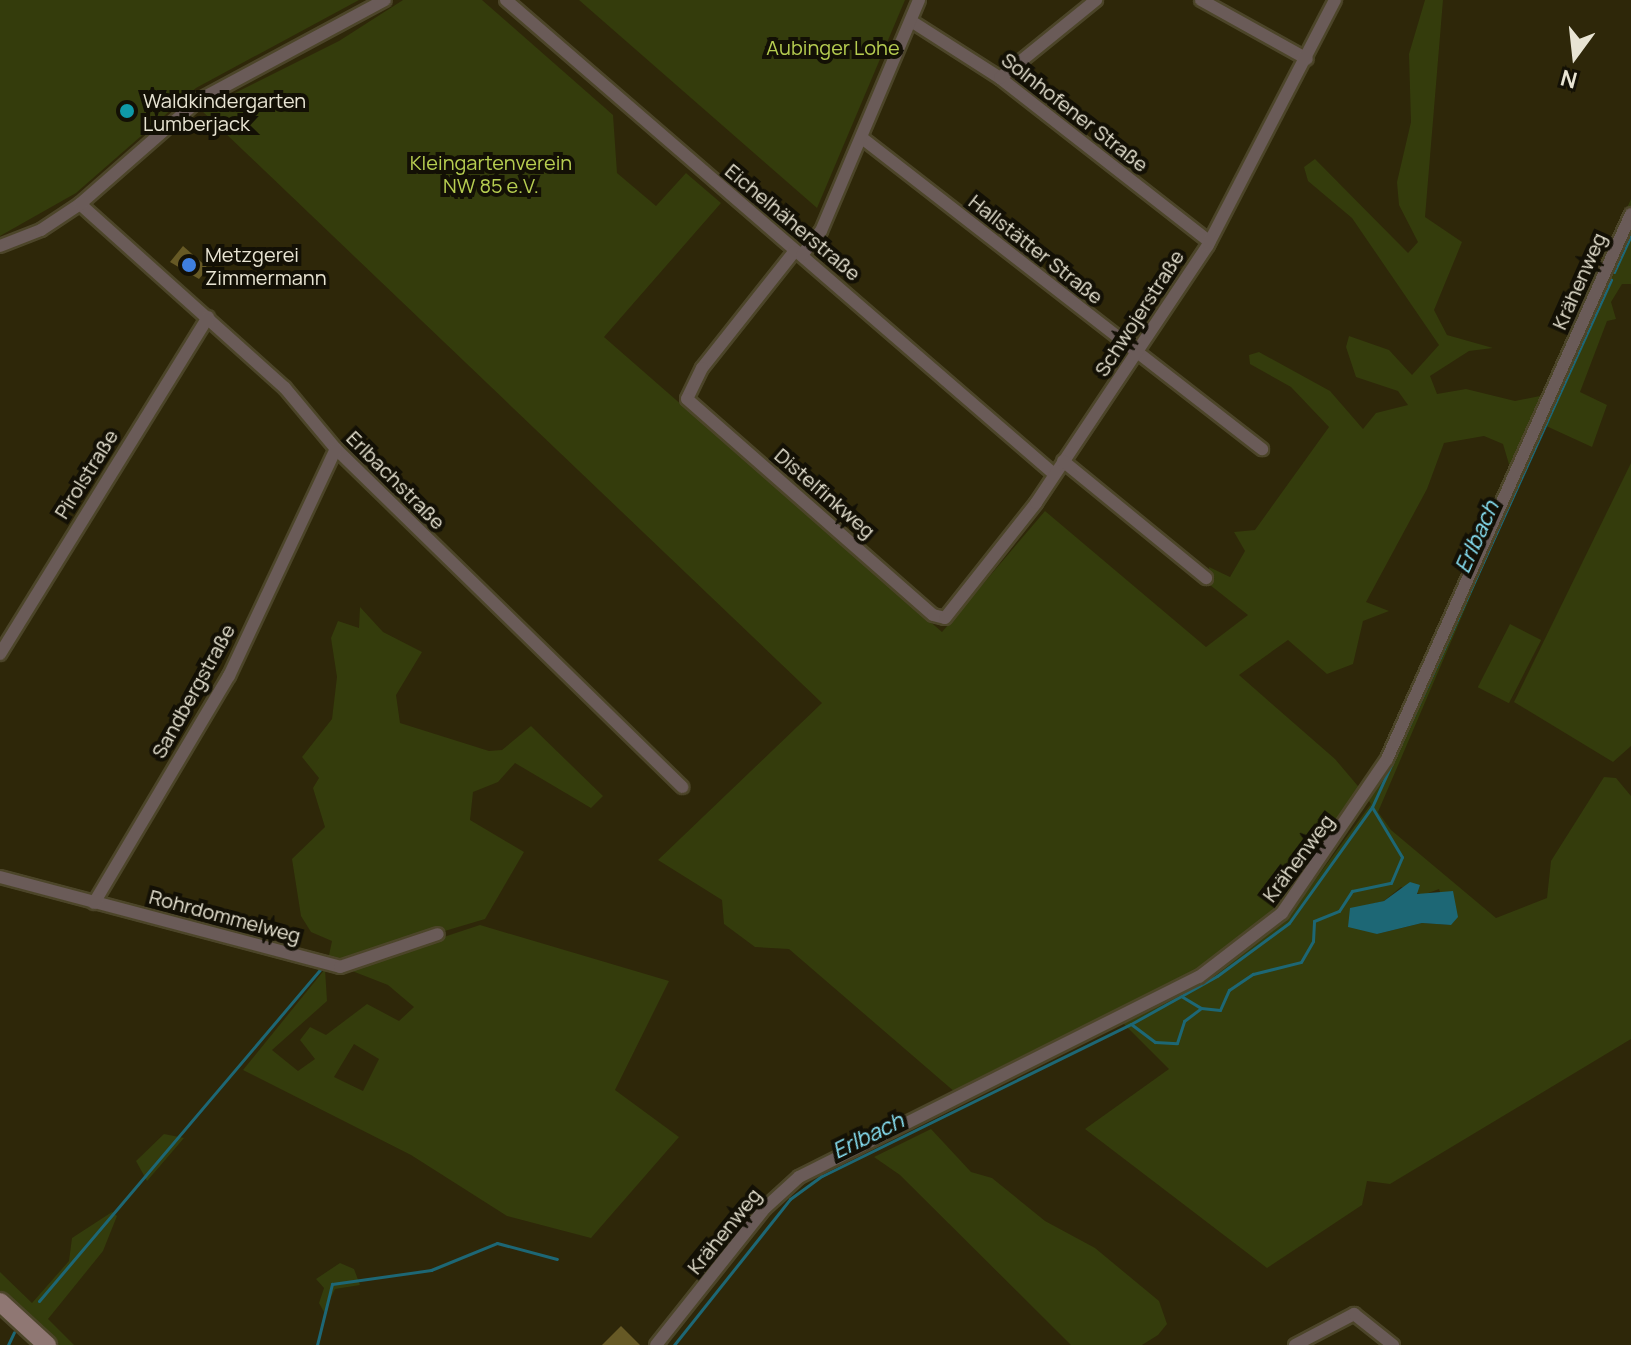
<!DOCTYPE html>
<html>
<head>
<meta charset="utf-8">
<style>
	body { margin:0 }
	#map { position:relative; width:1631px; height:1345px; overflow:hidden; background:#2e2709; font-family:Manrope,sans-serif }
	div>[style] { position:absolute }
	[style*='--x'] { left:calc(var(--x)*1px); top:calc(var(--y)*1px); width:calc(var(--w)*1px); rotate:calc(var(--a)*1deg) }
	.green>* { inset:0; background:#343c0c; transform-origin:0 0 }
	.water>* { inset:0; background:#1d6775 }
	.stream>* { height:3px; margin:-1.5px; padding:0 1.5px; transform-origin:1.5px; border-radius:1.5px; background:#1d6775 }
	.building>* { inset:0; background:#665925 }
	.roads { filter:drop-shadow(2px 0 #4c4529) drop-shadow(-2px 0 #4c4529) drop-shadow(0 2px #4c4529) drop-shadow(0 -2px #4c4529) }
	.street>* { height:12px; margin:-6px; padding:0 6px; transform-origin:6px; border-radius:6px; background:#6a5b58 }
	.secondary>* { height:18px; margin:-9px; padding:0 9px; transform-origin:9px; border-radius:9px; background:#8f7773 }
	.dots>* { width:22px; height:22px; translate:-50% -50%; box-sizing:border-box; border:4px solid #131005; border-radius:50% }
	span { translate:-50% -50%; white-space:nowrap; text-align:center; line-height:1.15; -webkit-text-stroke:8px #131005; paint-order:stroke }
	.park-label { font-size:20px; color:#b7ce51 }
	.poi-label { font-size:20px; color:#e8e4d3 }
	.left { translate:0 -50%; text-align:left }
	.street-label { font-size:20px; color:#e8e4d3 }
	.water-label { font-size:22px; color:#89e4f8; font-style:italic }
	.north { position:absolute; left:1535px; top:16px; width:80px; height:80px; -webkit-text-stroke:6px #131005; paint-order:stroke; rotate:195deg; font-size:22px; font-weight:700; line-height:32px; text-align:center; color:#e8e4d3 }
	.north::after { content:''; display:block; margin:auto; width:28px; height:36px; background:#e8e4d3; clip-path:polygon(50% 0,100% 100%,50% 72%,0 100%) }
</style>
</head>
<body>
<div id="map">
	<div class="green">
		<i style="clip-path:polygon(0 0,359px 0,196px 88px,76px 193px,0 236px)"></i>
		<i style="clip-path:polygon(evenodd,403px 0,482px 0,613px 115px,617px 173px,656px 206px,686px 173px,721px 203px,604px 337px,942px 632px,1045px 511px,1206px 647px,1248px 615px,1210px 585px,1209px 567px,1230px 577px,1245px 551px,1234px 532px,1255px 530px,1329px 427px,1291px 387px,1250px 364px,1249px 355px,1259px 352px,1330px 391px,1363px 429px,1376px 413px,1408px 405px,1398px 391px,1356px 377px,1346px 347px,1349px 336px,1389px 350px,1412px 375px,1439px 345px,1352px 218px,1308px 181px,1304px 167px,1315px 159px,1408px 253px,1418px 242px,1399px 205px,1397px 182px,1411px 122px,1409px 54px,1425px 0,1443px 0,1425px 217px,1462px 242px,1434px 310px,1447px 335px,1493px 348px,1469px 351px,1430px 376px,1437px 394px,1466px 389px,1515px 401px,1545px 395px,1631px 199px,1631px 284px,1622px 284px,1611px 302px,1616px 319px,1607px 321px,1580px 392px,1607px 405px,1592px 447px,1544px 425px,1378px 812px,1391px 830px,1496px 918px,1547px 898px,1551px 861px,1604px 777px,1616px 778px,1631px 796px,1631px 1039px,1390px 1184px,1367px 1181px,1362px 1205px,1267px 1268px,1085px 1129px,1169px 1069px,1122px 1022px,1219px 971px,1284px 922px,1371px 804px,1363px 793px,1280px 910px,1222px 958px,956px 1093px,789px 949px,755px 947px,724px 924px,722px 900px,658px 860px,822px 703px,201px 110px,339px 41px,403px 0,1484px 436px,1503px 444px,1511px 471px,1383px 760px,1363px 792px,1335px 759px,1239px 675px,1288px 640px,1327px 674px,1353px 664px,1363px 621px,1389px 611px,1366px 602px,1427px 489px,1444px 443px,1484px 436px,403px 0,1401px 887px,1423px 895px,1439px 889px,1451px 925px,1422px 923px,1377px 934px,1350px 909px,1384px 901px,1401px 887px)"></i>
		<i style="clip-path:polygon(579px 0,905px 0,817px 208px)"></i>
		<i style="clip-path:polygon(1631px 463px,1631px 746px,1613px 762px,1514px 702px)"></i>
		<i style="clip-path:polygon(360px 607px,383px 632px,422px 652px,396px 695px,400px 723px,489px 751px,502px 750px,531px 726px,603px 796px,591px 808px,515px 763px,498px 782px,473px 792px,470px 820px,524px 852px,485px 919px,337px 963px,328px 960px,332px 941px,311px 932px,301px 916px,292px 859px,325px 827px,313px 788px,319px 778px,302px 757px,332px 719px,337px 677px,331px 638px,338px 621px,359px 628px)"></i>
		<i style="left:1510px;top:624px;width:35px;height:71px;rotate:27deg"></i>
		<i style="clip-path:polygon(evenodd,480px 925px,669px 981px,615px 1090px,679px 1137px,591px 1238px,507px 1216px,411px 1155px,243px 1070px,325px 969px,327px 1001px,272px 1050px,298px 1071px,315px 1059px,300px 1040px,310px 1027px,326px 1035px,367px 1004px,399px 1021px,414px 1007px,388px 985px,347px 969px,480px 925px,354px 1044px,379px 1059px,363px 1091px,334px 1077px,354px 1044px)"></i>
		<i style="clip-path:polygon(931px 1129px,971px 1172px,992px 1178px,1045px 1221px,1095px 1248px,1159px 1301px,1167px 1324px,1158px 1335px,1142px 1345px,1071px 1345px,900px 1175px,874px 1157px)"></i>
		<i style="clip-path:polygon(164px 1134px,184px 1138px,147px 1181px,136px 1161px)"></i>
		<i style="clip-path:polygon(112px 1212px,117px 1216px,103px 1251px,48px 1319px,74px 1345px,35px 1345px,0 1315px,0 1272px,32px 1303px,69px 1261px,72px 1238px)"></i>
		<i style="clip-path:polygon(340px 1263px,354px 1269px,360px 1285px,335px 1289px,324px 1312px,319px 1303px,324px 1288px,316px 1279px)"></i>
	</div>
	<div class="water">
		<i style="clip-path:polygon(1410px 882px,1420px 885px,1417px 894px,1453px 891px,1458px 917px,1451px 925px,1422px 923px,1377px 934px,1348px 927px,1350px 908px,1384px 901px)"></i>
	</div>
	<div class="stream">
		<i style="--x:1614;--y:272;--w:41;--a:-65.3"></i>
		<i style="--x:1181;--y:996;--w:23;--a:31"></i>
		<i style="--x:1131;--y:1024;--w:98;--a:-29.2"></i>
		<i style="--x:1217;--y:976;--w:89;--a:-36.4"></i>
		<i style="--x:1289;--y:923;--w:143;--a:-54.4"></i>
		<i style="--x:39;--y:1301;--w:438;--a:-49.7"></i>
		<i style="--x:8;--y:1345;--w:14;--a:-65"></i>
		<i style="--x:317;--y:1345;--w:63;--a:-76.2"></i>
		<i style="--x:332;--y:1284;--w:100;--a:-8"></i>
		<i style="--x:431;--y:1270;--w:71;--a:-22.2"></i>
		<i style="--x:497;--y:1243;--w:62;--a:14.9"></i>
		<i style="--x:674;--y:1345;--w:186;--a:-51.5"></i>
		<i style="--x:790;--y:1199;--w:39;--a:-36"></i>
		<i style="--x:822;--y:1176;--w:344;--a:-26.2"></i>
		<i style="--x:1131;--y:1024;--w:30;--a:37"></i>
		<i style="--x:1155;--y:1042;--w:22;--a:3"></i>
		<i style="--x:1177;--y:1043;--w:23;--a:-72"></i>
		<i style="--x:1184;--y:1021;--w:21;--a:-37"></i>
		<i style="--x:1201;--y:1008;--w:19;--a:6"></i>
		<i style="--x:1220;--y:1010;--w:22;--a:-66"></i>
		<i style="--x:1229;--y:990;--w:29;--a:-34"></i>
		<i style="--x:1253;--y:974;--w:49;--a:-14"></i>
		<i style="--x:1301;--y:962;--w:24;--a:-60"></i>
		<i style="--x:1313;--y:941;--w:20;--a:-87"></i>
		<i style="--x:1314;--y:921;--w:27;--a:-22"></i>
		<i style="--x:1339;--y:911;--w:24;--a:-57"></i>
		<i style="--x:1352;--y:891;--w:40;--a:-12"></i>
		<i style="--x:1391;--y:883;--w:28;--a:-67"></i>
		<i style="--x:1402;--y:857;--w:58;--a:-121"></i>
		<i style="--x:1372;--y:807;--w:579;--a:-65.61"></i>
	</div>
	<div class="building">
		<i style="clip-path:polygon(183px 246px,208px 268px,199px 279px,170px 262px)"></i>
		<i style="clip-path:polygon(621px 1326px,640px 1345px,602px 1345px)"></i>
	</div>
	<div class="roads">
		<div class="street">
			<i style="--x:506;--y:0;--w:725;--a:40.86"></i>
			<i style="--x:1201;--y:0;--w:121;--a:29.1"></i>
			<i style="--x:911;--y:21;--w:106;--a:32.6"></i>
			<i style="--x:1000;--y:78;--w:266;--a:38"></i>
			<i style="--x:1000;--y:78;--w:124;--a:-39.1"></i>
			<i style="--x:862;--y:138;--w:507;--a:37.87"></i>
			<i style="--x:80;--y:204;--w:275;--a:41.9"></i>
			<i style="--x:285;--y:388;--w:80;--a:50.1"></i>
			<i style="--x:336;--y:449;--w:484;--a:44.3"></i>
			<i style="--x:0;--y:246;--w:44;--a:-21.3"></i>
			<i style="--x:41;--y:230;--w:47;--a:-33.7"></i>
			<i style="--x:80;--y:204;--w:158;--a:-41.2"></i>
			<i style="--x:199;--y:100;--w:211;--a:-28.3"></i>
			<i style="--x:794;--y:252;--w:148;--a:128.4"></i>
			<i style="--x:702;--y:368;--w:34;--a:116"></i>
			<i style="--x:687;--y:399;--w:327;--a:41.3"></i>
			<i style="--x:933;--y:615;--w:12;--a:14"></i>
			<i style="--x:945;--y:618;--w:147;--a:-51.6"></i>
			<i style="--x:1036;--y:503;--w:310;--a:-56.3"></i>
			<i style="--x:1208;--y:245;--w:276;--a:-62.6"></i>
			<i style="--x:802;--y:255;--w:31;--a:-52"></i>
			<i style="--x:821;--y:231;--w:251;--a:-67"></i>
			<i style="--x:1063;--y:461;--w:185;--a:39.3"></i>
			<i style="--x:0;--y:654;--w:396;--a:-58.3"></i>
			<i style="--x:0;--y:877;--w:352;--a:14.8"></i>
			<i style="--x:340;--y:967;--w:103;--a:-18.6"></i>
			<i style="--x:94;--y:903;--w:264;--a:-59.3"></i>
			<i style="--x:229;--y:676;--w:251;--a:-64.8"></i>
			<i style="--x:656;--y:1345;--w:175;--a:-51.5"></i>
			<i style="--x:765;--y:1208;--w:46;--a:-42.4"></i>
			<i style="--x:799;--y:1177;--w:447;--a:-26.6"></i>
			<i style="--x:1199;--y:977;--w:105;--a:-37.6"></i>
			<i style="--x:1282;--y:913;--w:186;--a:-55.7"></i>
			<i style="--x:1387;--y:759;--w:597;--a:-65.88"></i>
			<i style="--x:1295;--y:1345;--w:67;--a:-27.7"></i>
			<i style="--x:1354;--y:1314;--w:50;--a:38.5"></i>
		</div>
		<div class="secondary">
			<i style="--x:0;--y:1302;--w:64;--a:42.5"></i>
		</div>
	</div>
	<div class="dots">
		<i style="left:127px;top:111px;background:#0f9aa8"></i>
		<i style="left:189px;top:265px;background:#3f7fe0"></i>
	</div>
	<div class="park-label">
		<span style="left:833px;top:47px">Aubinger Lohe</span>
		<span style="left:491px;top:174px">Kleingartenverein<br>NW 85 e.V.</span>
	</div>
	<div class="poi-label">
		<span class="left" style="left:143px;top:112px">Waldkindergarten<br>Lumberjack</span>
		<span class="left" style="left:205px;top:266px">Metzgerei<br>Zimmermann</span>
	</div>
	<div class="street-label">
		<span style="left:1075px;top:112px;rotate:38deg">Solnhofener Straße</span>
		<span style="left:793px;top:222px;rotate:40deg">Eichelhäherstraße</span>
		<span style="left:1036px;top:249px;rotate:38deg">Hallstätter Straße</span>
		<span style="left:1579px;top:281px;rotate:-66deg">Krähenweg</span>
		<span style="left:1139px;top:313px;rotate:-57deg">Schwojerstraße</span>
		<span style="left:86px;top:474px;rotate:-58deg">Pirolstraße</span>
		<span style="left:396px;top:480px;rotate:45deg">Erlbachstraße</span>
		<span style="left:825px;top:493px;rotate:41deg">Distelfinkweg</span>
		<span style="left:193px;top:691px;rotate:-61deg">Sandbergstraße</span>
		<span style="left:1298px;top:858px;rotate:-53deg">Krähenweg</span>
		<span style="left:225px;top:916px;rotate:15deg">Rohrdommelweg</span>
		<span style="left:724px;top:1231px;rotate:-51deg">Krähenweg</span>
	</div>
	<div class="water-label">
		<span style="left:1477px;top:537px;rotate:-66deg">Erlbach</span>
		<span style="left:868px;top:1136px;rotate:-26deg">Erlbach</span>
	</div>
	<div class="north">N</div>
</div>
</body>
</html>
